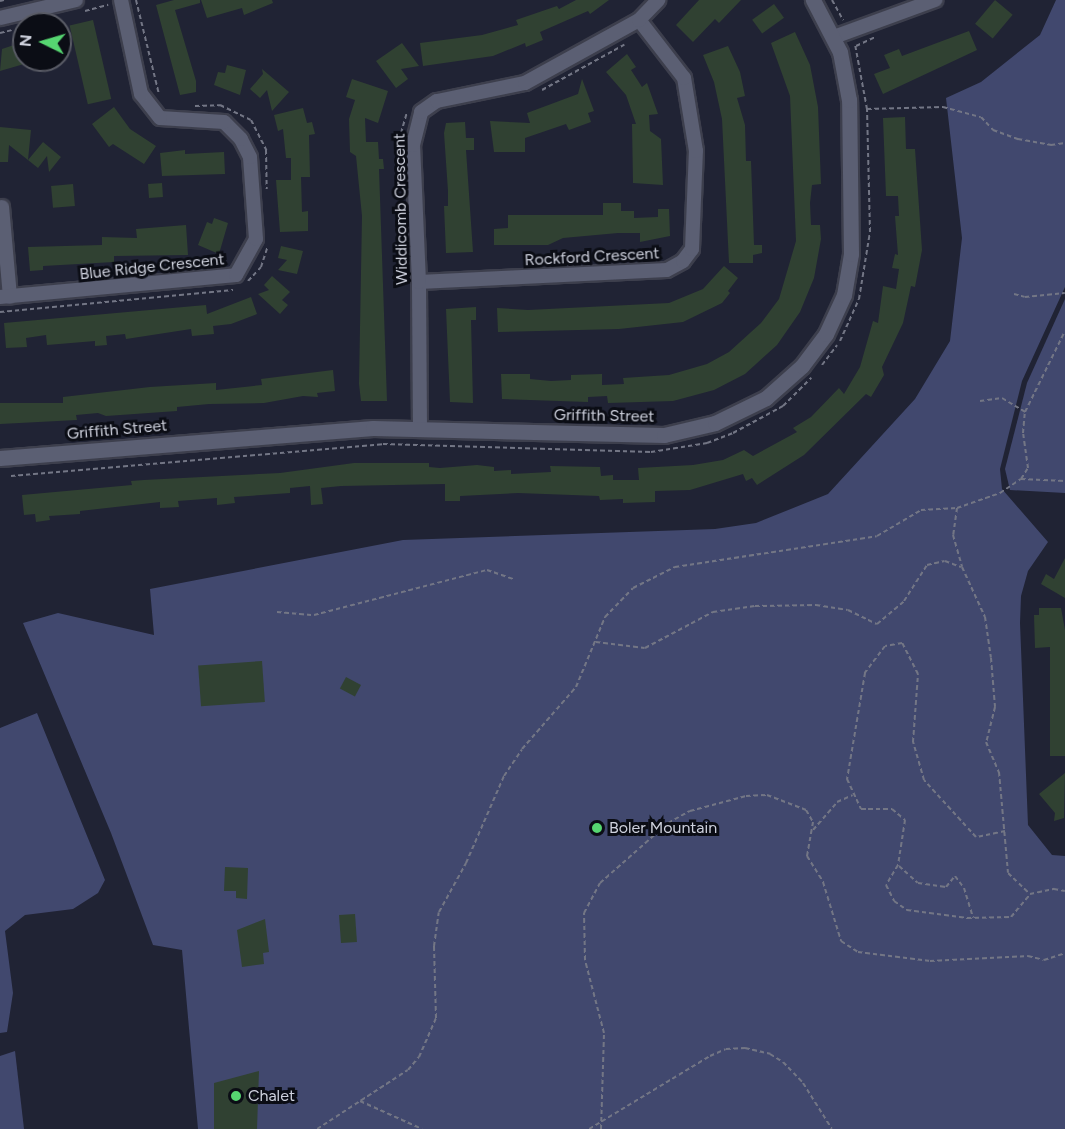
<!DOCTYPE html>
<html>
<head>
<meta charset="utf-8">
<style>
	body { margin:0 }
	#map { position:relative; width:1065px; height:1129px; overflow:hidden; background:#202334; font-family:Figtree,sans-serif }
	div>[style] { position:absolute }
	[style*='--x'] { left:calc(var(--x)*1px); top:calc(var(--y)*1px); width:calc(var(--w)*1px); rotate:calc(var(--a)*1deg) }
	.green>* { inset:0; background:#41486e }
	.building>* { inset:0; background:#304132; transform-origin:0 0 }
	.path>* { height:2px; margin-top:-1px; transform-origin:0; background:repeating-linear-gradient(90deg,#737685 0 4.5px,transparent 0 7.5px) }
	.roads { filter:drop-shadow(2px 0 #3d3f4d) drop-shadow(-2px 0 #3d3f4d) drop-shadow(0 2px #3d3f4d) drop-shadow(0 -2px #3d3f4d) }
	.minor>* { height:14px; margin:-7px; padding:0 7px; transform-origin:7px; border-radius:7px; background:#5b5f73 }
	.tertiary>* { height:15px; margin:-7.5px; padding:0 7.5px; transform-origin:7.5px; border-radius:7.5px; background:#5b5f73 }
	.dots>* { width:16px; height:16px; translate:-50% -50%; box-sizing:border-box; border:3px solid #0b0d15; border-radius:50% }
	span { translate:-50% -50%; white-space:nowrap; text-align:center; line-height:1.15; -webkit-text-stroke:6px #0b0d15; paint-order:stroke }
	.street-label { font-size:16px; color:#ced1dd }
	.poi-label { font-size:16px; color:#ced1dd }
	.left { translate:0 -50%; text-align:left }
	.north { position:absolute; left:12px; top:12px; width:60px; height:60px; box-sizing:border-box; background:#0b0d15; border:2px solid #595b65; border-radius:50%; rotate:275deg; font-size:16px; font-weight:700; line-height:24px; text-align:center; color:#ced1dd }
	.north::after { content:''; display:block; margin:auto; width:21px; height:27px; background:#56d671; clip-path:polygon(50% 0,100% 100%,50% 72%,0 100%) }
</style>
</head>
<body>
<div id="map">
	<div class="green">
		<i style="clip-path:polygon(1056px 0,1065px 0,1065px 287px,1022px 381px,1000px 469px,1002px 489px,1048px 542px,1028px 571px,1021px 596px,1020px 623px,1028px 825px,1052px 855px,1065px 856px,1065px 1129px,198px 1129px,182px 950px,153px 945px,111px 833px,23px 623px,58px 613px,154px 635px,150px 589px,403px 540px,715px 529px,756px 523px,828px 494px,915px 399px,950px 341px,962px 238px,946px 98px,981px 82px,1040px 35px)"></i>
		<i style="clip-path:polygon(1065px 299px,1065px 493px,1010px 490px,1005px 469px,1027px 383px)"></i>
		<i style="clip-path:polygon(37px 713px,105px 880px,98px 893px,73px 909px,25px 915px,5px 931px,13px 993px,7px 1032px,0 1033px,0 728px)"></i>
		<i style="clip-path:polygon(15px 1051px,24px 1129px,0 1129px,0 1056px)"></i>
	</div>
	<div class="building">
		<i style="clip-path:polygon(174px 0,200px 0,200px 3px,175px 10px,196px 81px,196px 92px,180px 95px,156px 5px)"></i>
		<i style="clip-path:polygon(201px 0,272px 0,273px 3px,244px 15px,242px 8px,207px 18px)"></i>
		<i style="clip-path:polygon(576px 0,609px 0,590px 14px,588px 11px,540px 32px,543px 40px,526px 47px,525px 43px,493px 56px,423px 66px,420px 43px,482px 35px,518px 25px,516px 20px,557px 6px,559px 9px)"></i>
		<i style="clip-path:polygon(699px 0,741px 0,719px 23px,715px 19px,693px 42px,676px 25px)"></i>
		<i style="left:995px;top:0;width:23px;height:31px;rotate:40deg"></i>
		<i style="left:774px;top:4px;width:17px;height:27px;rotate:54deg"></i>
		<i style="left:93px;top:20px;width:81px;height:24px;rotate:77deg"></i>
		<i style="clip-path:polygon(969px 31px,977px 50px,883px 94px,874px 74px,890px 68px,884px 55px,899px 49px,902px 56px)"></i>
		<i style="clip-path:polygon(795px 32px,810px 65px,818px 107px,821px 184px,812px 185px,810px 203px,811px 225px,820px 225px,821px 239px,814px 278px,800px 312px,777px 345px,745px 374px,714px 390px,673px 401px,608px 403px,607px 396px,588px 397px,588px 402px,502px 399px,501px 374px,530px 374px,530px 379px,551px 381px,571px 380px,571px 375px,602px 374px,602px 385px,624px 384px,623px 378px,669px 375px,707px 364px,729px 352px,761px 323px,779px 299px,796px 241px,790px 96px,771px 43px)"></i>
		<i style="clip-path:polygon(402px 43px,419px 66px,401px 69px,408px 79px,396px 88px,376px 61px)"></i>
		<i style="clip-path:polygon(14px 45px,16px 50px,24px 48px,24px 64px,0 71px,2px 49px)"></i>
		<i style="clip-path:polygon(728px 46px,740px 72px,745px 96px,737px 98px,745px 125px,746px 161px,751px 161px,754px 245px,762px 245px,762px 253px,753px 255px,753px 263px,729px 263px,722px 119px,714px 82px,703px 55px)"></i>
		<i style="clip-path:polygon(627px 54px,636px 67px,631px 70px,642px 87px,647px 83px,658px 114px,649px 115px,650px 131px,661px 139px,663px 185px,633px 183px,632px 124px,636px 124px,626px 95px,606px 72px)"></i>
		<i style="clip-path:polygon(227px 65px,246px 70px,240px 95px,214px 85px,218px 72px,225px 73px)"></i>
		<i style="clip-path:polygon(262px 69px,289px 92px,272px 111px,267px 90px,260px 98px,250px 89px,263px 74px)"></i>
		<i style="clip-path:polygon(352px 79px,388px 91px,378px 123px,365px 118px,366px 142px,378px 142px,379px 159px,383px 159px,384px 169px,379px 169px,387px 401px,361px 401px,359px 384px,362px 216px,356px 156px,350px 152px,349px 119px,355px 100px,346px 97px)"></i>
		<i style="clip-path:polygon(582px 79px,594px 111px,588px 113px,591px 122px,569px 130px,566px 124px,525px 138px,525px 152px,494px 152px,490px 121px,530px 123px,527px 113px,578px 94px)"></i>
		<i style="clip-path:polygon(114px 107px,130px 129px,156px 146px,144px 164px,113px 144px,109px 147px,92px 124px)"></i>
		<i style="clip-path:polygon(303px 108px,307px 123px,312px 122px,315px 134px,309px 135px,310px 177px,301px 177px,302px 212px,308px 211px,308px 231px,280px 232px,276px 180px,291px 180px,291px 158px,286px 158px,283px 129px,278px 131px,274px 115px)"></i>
		<i style="clip-path:polygon(905px 117px,906px 149px,915px 149px,922px 250px,915px 287px,911px 286px,903px 323px,882px 367px,884px 375px,871px 397px,866px 394px,804px 455px,757px 485px,752px 478px,746px 481px,743px 474px,690px 490px,655px 491px,655px 502px,623px 503px,623px 499px,600px 500px,599px 496px,518px 493px,460px 496px,460px 501px,445px 501px,445px 484px,341px 486px,321px 488px,323px 504px,311px 505px,310px 486px,290px 488px,290px 493px,234px 497px,235px 503px,217px 505px,217px 498px,178px 501px,179px 507px,160px 508px,160px 502px,80px 511px,80px 514px,49px 516px,50px 520px,36px 522px,35px 514px,24px 515px,22px 495px,132px 485px,131px 481px,144px 480px,280px 473px,354px 463px,429px 463px,429px 467px,440px 468px,477px 465px,494px 467px,494px 471px,511px 470px,511px 474px,551px 472px,550px 466px,600px 467px,601px 476px,613px 475px,613px 480px,639px 480px,638px 468px,693px 465px,723px 460px,744px 450px,753px 456px,797px 432px,793px 428px,811px 417px,839px 388px,844px 394px,860px 367px,873px 321px,878px 323px,883px 286px,896px 289px,899px 269px,892px 268px,895px 254px,898px 255px,895px 216px,899px 216px,898px 196px,886px 196px,883px 118px)"></i>
		<i style="clip-path:polygon(465px 122px,466px 138px,474px 138px,474px 150px,466px 150px,473px 252px,446px 253px,444px 206px,448px 206px,448px 191px,444px 133px,446px 123px)"></i>
		<i style="clip-path:polygon(0 127px,31px 130px,28px 160px,9px 145px,8px 162px,0 162px)"></i>
		<i style="clip-path:polygon(43px 142px,61px 157px,49px 172px,47px 156px,38px 168px,28px 160px)"></i>
		<i style="clip-path:polygon(185px 150px,185px 154px,224px 152px,225px 174px,162px 176px,160px 153px)"></i>
		<i style="left:162px;top:183px;width:14px;height:14px;rotate:86deg"></i>
		<i style="left:73px;top:184px;width:22px;height:22px;rotate:85deg"></i>
		<i style="clip-path:polygon(603px 203px,621px 203px,621px 211px,634px 211px,634px 218px,658px 217px,658px 209px,669px 209px,670px 236px,640px 242px,640px 233px,618px 233px,563px 238px,548px 245px,494px 245px,494px 229px,508px 228px,508px 215px,603px 215px)"></i>
		<i style="clip-path:polygon(214px 218px,228px 223px,219px 254px,198px 245px,207px 222px,212px 224px)"></i>
		<i style="clip-path:polygon(186px 225px,188px 255px,114px 256px,114px 262px,43px 266px,43px 270px,30px 271px,28px 247px,102px 245px,102px 237px,137px 238px,136px 229px)"></i>
		<i style="clip-path:polygon(281px 246px,303px 251px,297px 274px,278px 270px,287px 260px,278px 258px)"></i>
		<i style="clip-path:polygon(724px 266px,738px 278px,728px 291px,730px 293px,722px 303px,683px 322px,619px 329px,498px 332px,497px 308px,528px 310px,669px 303px,703px 289px)"></i>
		<i style="clip-path:polygon(272px 276px,290px 292px,282px 300px,288px 305px,280px 314px,258px 294px,269px 290px,264px 285px)"></i>
		<i style="clip-path:polygon(251px 297px,257px 314px,231px 324px,213px 326px,214px 334px,192px 336px,191px 329px,126px 339px,125px 334px,106px 336px,107px 345px,95px 346px,95px 341px,47px 345px,46px 335px,26px 338px,27px 347px,6px 348px,4px 323px,206px 305px,207px 314px)"></i>
		<i style="clip-path:polygon(476px 307px,476px 320px,471px 320px,473px 403px,450px 402px,446px 309px)"></i>
		<i style="clip-path:polygon(333px 370px,335px 391px,317px 393px,318px 397px,303px 396px,264px 403px,209px 404px,177px 407px,177px 411px,106px 416px,98px 413px,76px 415px,77px 420px,0 424px,0 403px,63px 403px,63px 397px,150px 387px,216px 383px,216px 390px,262px 385px,261px 379px)"></i>
		<i style="clip-path:polygon(1065px 558px,1065px 598px,1041px 584px,1046px 574px,1054px 579px)"></i>
		<i style="clip-path:polygon(1039px 608px,1061px 608px,1065px 630px,1065px 756px,1050px 756px,1050px 647px,1035px 648px,1034px 615px,1039px 615px)"></i>
		<i style="left:262px;top:661px;width:41px;height:64px;rotate:86deg"></i>
		<i style="left:346px;top:677px;width:17px;height:13px;rotate:28deg"></i>
		<i style="clip-path:polygon(1065px 773px,1064px 818px,1054px 821px,1055px 813px,1039px 794px)"></i>
		<i style="clip-path:polygon(225px 867px,248px 868px,247px 899px,236px 898px,236px 891px,224px 891px)"></i>
		<i style="left:355px;top:914px;width:28px;height:16px;rotate:86deg"></i>
		<i style="clip-path:polygon(265px 919px,269px 952px,263px 953px,264px 964px,242px 967px,237px 930px)"></i>
		<i style="clip-path:polygon(259px 1071px,257px 1129px,214px 1129px,214px 1083px)"></i>
	</div>
	<div class="path">
		<i style="--x:136;--y:0;--w:97;--a:76.3"></i>
		<i style="--x:832;--y:0;--w:23;--a:61"></i>
		<i style="--x:0;--y:1;--w:4;--a:-14"></i>
		<i style="--x:85;--y:11;--w:24;--a:-15"></i>
		<i style="--x:0;--y:33;--w:12;--a:-14"></i>
		<i style="--x:856;--y:46;--w:21;--a:-25"></i>
		<i style="--x:542;--y:90;--w:94;--a:-28.8"></i>
		<i style="--x:195;--y:106;--w:25;--a:-2"></i>
		<i style="--x:220;--y:105;--w:34;--a:26"></i>
		<i style="--x:251;--y:120;--w:34;--a:63"></i>
		<i style="--x:266;--y:150;--w:39;--a:89"></i>
		<i style="--x:867;--y:109;--w:76;--a:-1.5"></i>
		<i style="--x:943;--y:107;--w:39;--a:15"></i>
		<i style="--x:981;--y:117;--w:18;--a:47"></i>
		<i style="--x:993;--y:130;--w:27;--a:20"></i>
		<i style="--x:1018;--y:139;--w:34;--a:10"></i>
		<i style="--x:1051;--y:145;--w:14;--a:-8"></i>
		<i style="--x:401;--y:133;--w:22;--a:-74"></i>
		<i style="--x:248;--y:281;--w:19;--a:-47"></i>
		<i style="--x:261;--y:267;--w:20;--a:-72"></i>
		<i style="--x:1014;--y:294;--w:11;--a:15"></i>
		<i style="--x:1025;--y:297;--w:40;--a:-5.7"></i>
		<i style="--x:0;--y:312;--w:234;--a:-5.4"></i>
		<i style="--x:840;--y:341;--w:46;--a:-65.7"></i>
		<i style="--x:859;--y:299;--w:68;--a:-80.7"></i>
		<i style="--x:870;--y:232;--w:123;--a:-91.4"></i>
		<i style="--x:867;--y:109;--w:66;--a:-100.5"></i>
		<i style="--x:822;--y:365;--w:25;--a:-53"></i>
		<i style="--x:980;--y:401;--w:22;--a:-8"></i>
		<i style="--x:1002;--y:398;--w:27;--a:31"></i>
		<i style="--x:11;--y:476;--w:373;--a:-4.9"></i>
		<i style="--x:383;--y:444;--w:268;--a:1.7"></i>
		<i style="--x:651;--y:452;--w:57;--a:-9.1"></i>
		<i style="--x:707;--y:443;--w:28;--a:-21"></i>
		<i style="--x:733;--y:433;--w:57;--a:-28.4"></i>
		<i style="--x:783;--y:406;--w:40;--a:-45"></i>
		<i style="--x:1021;--y:479;--w:13;--a:-58"></i>
		<i style="--x:1028;--y:468;--w:35;--a:-98"></i>
		<i style="--x:1023;--y:433;--w:21;--a:-85"></i>
		<i style="--x:1025;--y:412;--w:90;--a:-63.7"></i>
		<i style="--x:957;--y:508;--w:46;--a:-19.2"></i>
		<i style="--x:1000;--y:493;--w:25;--a:-34"></i>
		<i style="--x:1021;--y:479;--w:44;--a:2.6"></i>
		<i style="--x:277;--y:612;--w:37;--a:5"></i>
		<i style="--x:314;--y:615;--w:179;--a:-14.6"></i>
		<i style="--x:487;--y:570;--w:28;--a:19"></i>
		<i style="--x:596;--y:642;--w:49;--a:7"></i>
		<i style="--x:645;--y:648;--w:77;--a:-27.9"></i>
		<i style="--x:713;--y:612;--w:42;--a:-8.1"></i>
		<i style="--x:755;--y:606;--w:61;--a:-0.9"></i>
		<i style="--x:816;--y:605;--w:32;--a:9"></i>
		<i style="--x:848;--y:610;--w:32;--a:26"></i>
		<i style="--x:877;--y:624;--w:35;--a:-40"></i>
		<i style="--x:904;--y:601;--w:43;--a:-57.4"></i>
		<i style="--x:927;--y:565;--w:18;--a:-13"></i>
		<i style="--x:945;--y:561;--w:17;--a:21"></i>
		<i style="--x:813;--y:830;--w:37;--a:-49"></i>
		<i style="--x:837;--y:802;--w:17;--a:-24"></i>
		<i style="--x:1005;--y:831;--w:30;--a:168"></i>
		<i style="--x:976;--y:837;--w:77;--a:-132.4"></i>
		<i style="--x:924;--y:780;--w:40;--a:-106"></i>
		<i style="--x:913;--y:742;--w:68;--a:-85.8"></i>
		<i style="--x:918;--y:674;--w:35;--a:-117"></i>
		<i style="--x:902;--y:643;--w:17;--a:170"></i>
		<i style="--x:885;--y:646;--w:34;--a:127"></i>
		<i style="--x:865;--y:673;--w:108;--a:99.6"></i>
		<i style="--x:847;--y:779;--w:33;--a:65"></i>
		<i style="--x:861;--y:809;--w:31;--a:0"></i>
		<i style="--x:892;--y:809;--w:17;--a:40"></i>
		<i style="--x:905;--y:820;--w:46;--a:98.8"></i>
		<i style="--x:898;--y:865;--w:23;--a:121"></i>
		<i style="--x:886;--y:885;--w:18;--a:63"></i>
		<i style="--x:894;--y:901;--w:16;--a:35"></i>
		<i style="--x:907;--y:910;--w:61;--a:7.6"></i>
		<i style="--x:967;--y:918;--w:44;--a:-1.3"></i>
		<i style="--x:1011;--y:917;--w:30;--a:-50"></i>
		<i style="--x:1030;--y:894;--w:25;--a:-12"></i>
		<i style="--x:1054;--y:889;--w:11;--a:10"></i>
		<i style="--x:899;--y:866;--w:25;--a:42"></i>
		<i style="--x:918;--y:883;--w:28;--a:8"></i>
		<i style="--x:946;--y:887;--w:14;--a:-51"></i>
		<i style="--x:955;--y:876;--w:15;--a:53"></i>
		<i style="--x:964;--y:888;--w:31;--a:73"></i>
		<i style="--x:360;--y:1101;--w:68;--a:24.3"></i>
		<i style="--x:317;--y:1129;--w:108;--a:-33"></i>
		<i style="--x:408;--y:1070;--w:17;--a:-50"></i>
		<i style="--x:419;--y:1057;--w:43;--a:-66.4"></i>
		<i style="--x:436;--y:1018;--w:72;--a:-91.6"></i>
		<i style="--x:434;--y:946;--w:34;--a:-82"></i>
		<i style="--x:439;--y:912;--w:56;--a:-61.1"></i>
		<i style="--x:466;--y:863;--w:95;--a:-66.4"></i>
		<i style="--x:504;--y:776;--w:32;--a:-56"></i>
		<i style="--x:522;--y:749;--w:82;--a:-48.9"></i>
		<i style="--x:576;--y:687;--w:76;--a:-67.5"></i>
		<i style="--x:605;--y:617;--w:40;--a:-46"></i>
		<i style="--x:633;--y:588;--w:47;--a:-26.6"></i>
		<i style="--x:675;--y:567;--w:204;--a:-8.7"></i>
		<i style="--x:877;--y:536;--w:51;--a:-30.6"></i>
		<i style="--x:921;--y:510;--w:36;--a:-3"></i>
		<i style="--x:957;--y:508;--w:27;--a:98"></i>
		<i style="--x:953;--y:535;--w:33;--a:74"></i>
		<i style="--x:962;--y:567;--w:55;--a:65.3"></i>
		<i style="--x:985;--y:617;--w:41;--a:81.7"></i>
		<i style="--x:991;--y:658;--w:49;--a:85.3"></i>
		<i style="--x:995;--y:707;--w:36;--a:104"></i>
		<i style="--x:986;--y:742;--w:33;--a:67"></i>
		<i style="--x:999;--y:772;--w:101;--a:84.9"></i>
		<i style="--x:1008;--y:873;--w:30;--a:44"></i>
		<i style="--x:589;--y:1129;--w:141;--a:-31.1"></i>
		<i style="--x:710;--y:1056;--w:17;--a:-24"></i>
		<i style="--x:726;--y:1049;--w:19;--a:-3"></i>
		<i style="--x:745;--y:1048;--w:26;--a:13"></i>
		<i style="--x:770;--y:1054;--w:15;--a:32"></i>
		<i style="--x:783;--y:1062;--w:29;--a:46"></i>
		<i style="--x:803;--y:1083;--w:54;--a:57.8"></i>
		<i style="--x:601;--y:1129;--w:96;--a:-88.2"></i>
		<i style="--x:604;--y:1033;--w:75;--a:-104.6"></i>
		<i style="--x:585;--y:960;--w:47;--a:-91.2"></i>
		<i style="--x:584;--y:913;--w:34;--a:-62"></i>
		<i style="--x:600;--y:883;--w:91;--a:-41.4"></i>
		<i style="--x:668;--y:823;--w:25;--a:-29"></i>
		<i style="--x:690;--y:811;--w:58;--a:-15"></i>
		<i style="--x:746;--y:796;--w:21;--a:-3"></i>
		<i style="--x:767;--y:795;--w:42;--a:21"></i>
		<i style="--x:806;--y:810;--w:14;--a:60"></i>
		<i style="--x:813;--y:822;--w:35;--a:100"></i>
		<i style="--x:807;--y:856;--w:31;--a:58"></i>
		<i style="--x:823;--y:882;--w:62;--a:73"></i>
		<i style="--x:841;--y:941;--w:20;--a:33"></i>
		<i style="--x:858;--y:952;--w:73;--a:7.1"></i>
		<i style="--x:930;--y:961;--w:98;--a:-2.9"></i>
		<i style="--x:1028;--y:956;--w:16;--a:14"></i>
		<i style="--x:1044;--y:960;--w:22;--a:-18"></i>
	</div>
	<div class="roads">
		<div class="minor">
			<i style="--x:0;--y:18;--w:78;--a:-13.3"></i>
			<i style="--x:834;--y:37;--w:108;--a:-20.1"></i>
			<i style="--x:2;--y:207;--w:90;--a:84.9"></i>
			<i style="--x:419;--y:282;--w:248;--a:-2.8"></i>
			<i style="--x:667;--y:270;--w:18;--a:-29"></i>
			<i style="--x:683;--y:261;--w:15;--a:-53"></i>
			<i style="--x:692;--y:249;--w:98;--a:-87.7"></i>
			<i style="--x:696;--y:151;--w:74;--a:-99.3"></i>
			<i style="--x:684;--y:78;--w:73;--a:-127.8"></i>
			<i style="--x:0;--y:297;--w:237;--a:-5.3"></i>
			<i style="--x:236;--y:275;--w:41;--a:-60.9"></i>
			<i style="--x:256;--y:239;--w:82;--a:-94.2"></i>
			<i style="--x:250;--y:157;--w:20;--a:-117"></i>
			<i style="--x:241;--y:139;--w:24;--a:-135"></i>
			<i style="--x:224;--y:122;--w:64;--a:-176.4"></i>
			<i style="--x:160;--y:118;--w:31;--a:-128"></i>
			<i style="--x:141;--y:94;--w:96;--a:-102"></i>
			<i style="--x:420;--y:429;--w:147;--a:-90.4"></i>
			<i style="--x:419;--y:282;--w:137;--a:-92.5"></i>
			<i style="--x:413;--y:145;--w:34;--a:-76"></i>
			<i style="--x:421;--y:112;--w:19;--a:-35"></i>
			<i style="--x:437;--y:101;--w:90;--a:-11.6"></i>
			<i style="--x:525;--y:83;--w:130;--a:-28.9"></i>
			<i style="--x:639;--y:20;--w:28;--a:-46"></i>
		</div>
		<div class="tertiary">
			<i style="--x:0;--y:458;--w:374;--a:-4.6"></i>
			<i style="--x:373;--y:428;--w:291;--a:1.4"></i>
			<i style="--x:664;--y:435;--w:52;--a:-13.2"></i>
			<i style="--x:715;--y:423;--w:57;--a:-26.1"></i>
			<i style="--x:766;--y:398;--w:48;--a:-41.6"></i>
			<i style="--x:802;--y:366;--w:40;--a:-53"></i>
			<i style="--x:826;--y:334;--w:43;--a:-65.2"></i>
			<i style="--x:844;--y:295;--w:42;--a:-80.3"></i>
			<i style="--x:851;--y:254;--w:154;--a:-90.7"></i>
			<i style="--x:849;--y:100;--w:49;--a:-100.6"></i>
			<i style="--x:840;--y:52;--w:59;--a:-117.4"></i>
		</div>
	</div>
	<div class="dots">
		<i style="left:597px;top:828px;background:#56d671"></i>
		<i style="left:236px;top:1096px;background:#56d671"></i>
	</div>
	<div class="street-label">
		<span style="left:401px;top:209px;rotate:-91deg">Widdicomb Crescent</span>
		<span style="left:592px;top:257px;rotate:-3deg">Rockford Crescent</span>
		<span style="left:152px;top:267px;rotate:-6deg">Blue Ridge Crescent</span>
		<span style="left:604px;top:416px;rotate:1deg">Griffith Street</span>
		<span style="left:117px;top:430px;rotate:-5deg">Griffith Street</span>
	</div>
	<div class="poi-label">
		<span class="left" style="left:609px;top:828px">Boler Mountain</span>
		<span class="left" style="left:248px;top:1096px">Chalet</span>
	</div>
	<div class="north">N</div>
</div>
</body>
</html>
